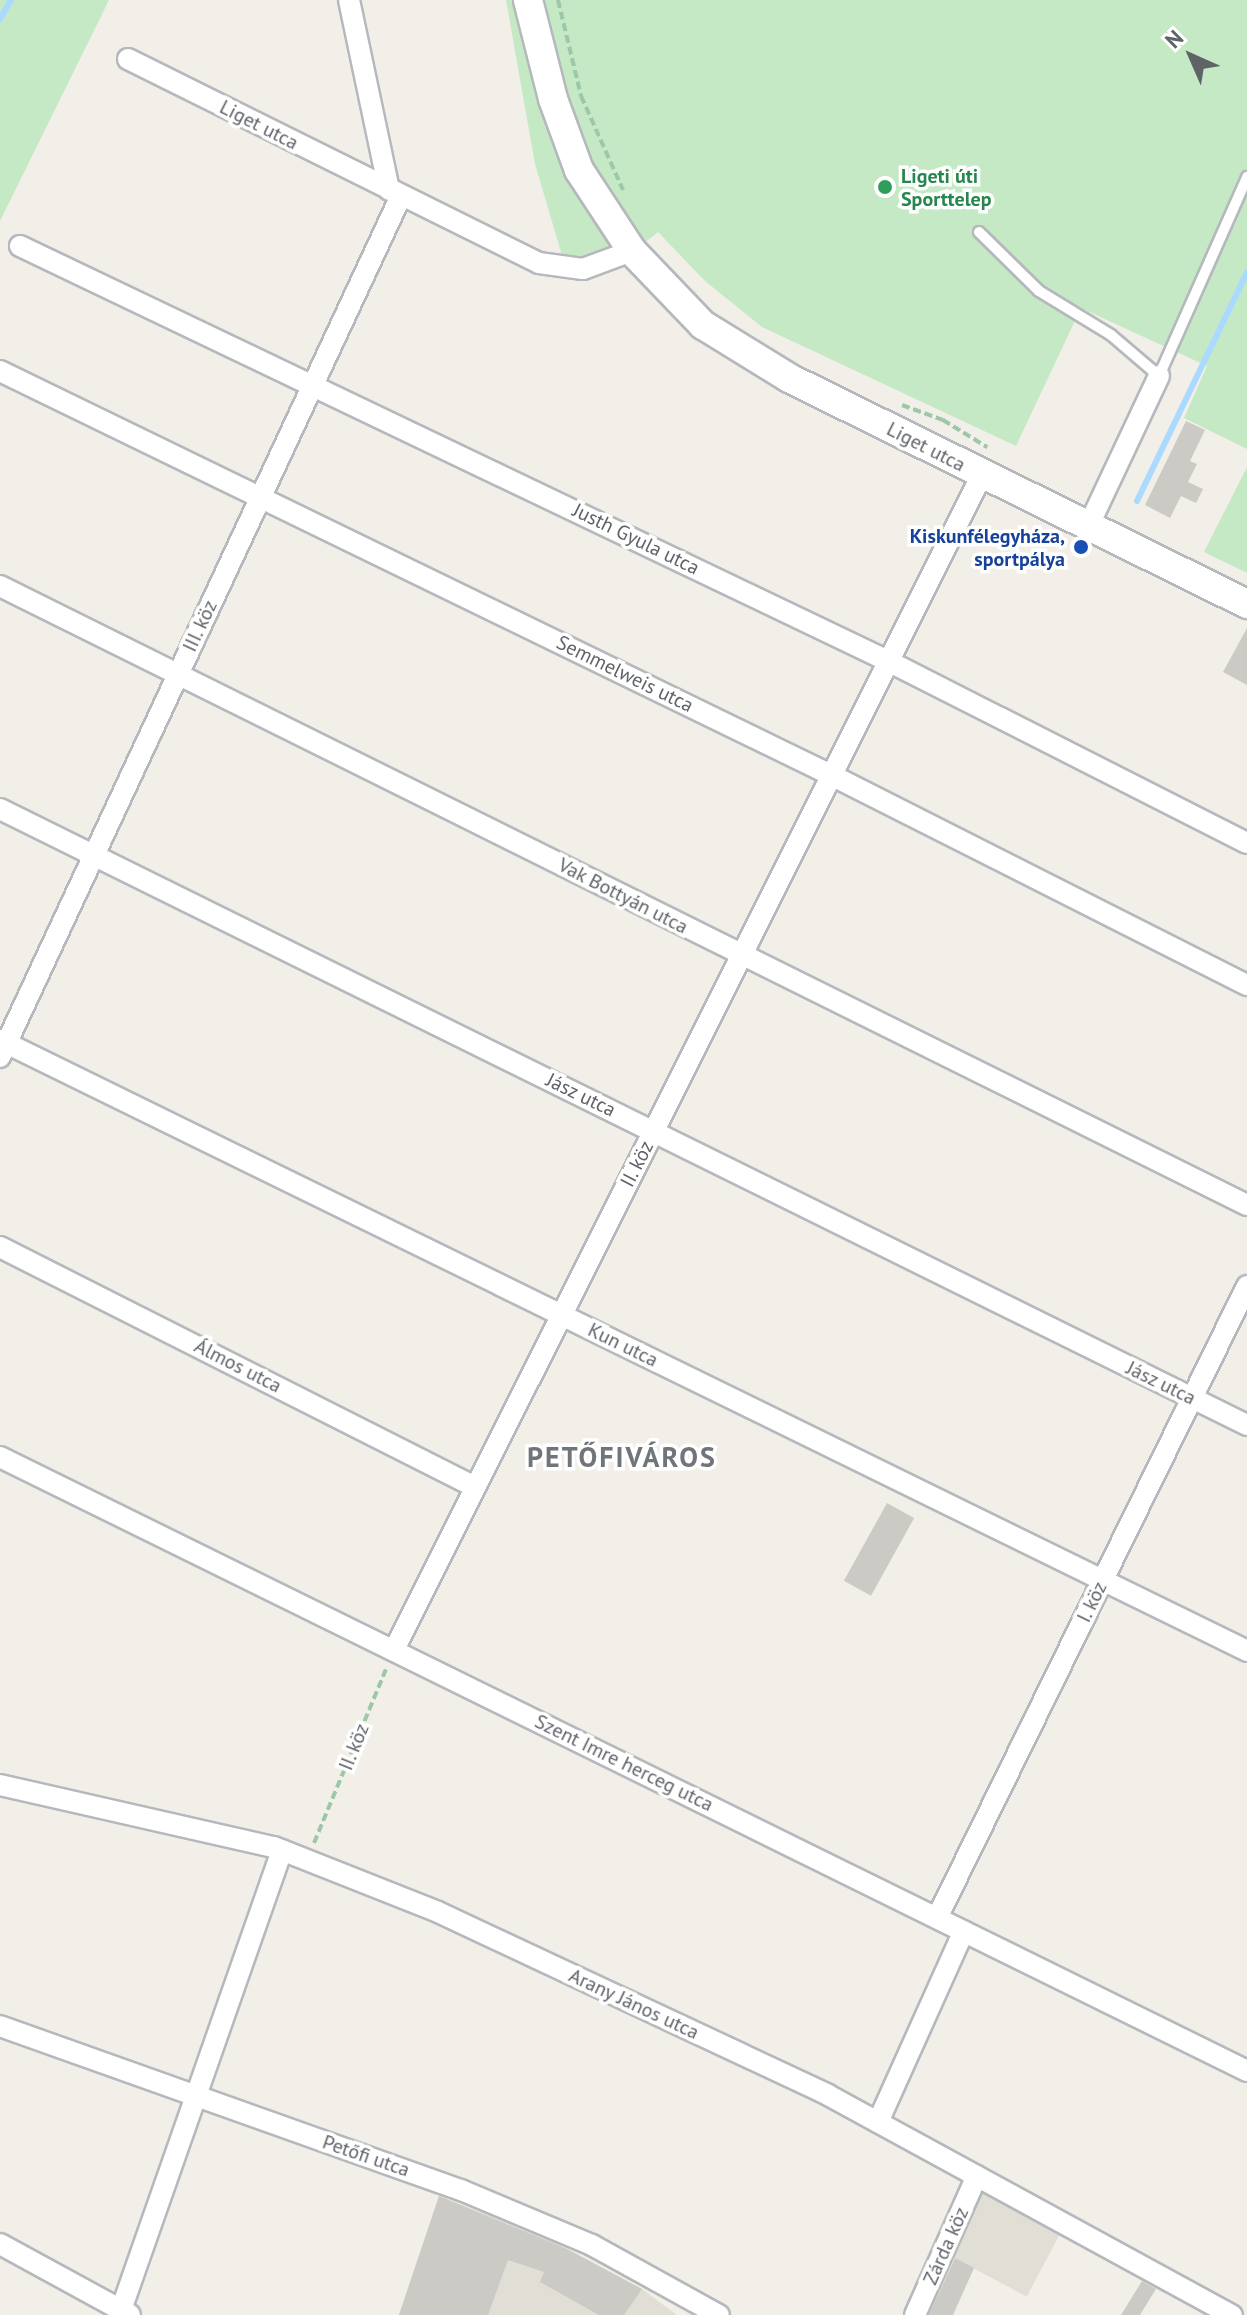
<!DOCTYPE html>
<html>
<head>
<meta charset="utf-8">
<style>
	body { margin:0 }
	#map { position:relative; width:1247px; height:2315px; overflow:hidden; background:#f1efe8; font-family:"PT Sans",sans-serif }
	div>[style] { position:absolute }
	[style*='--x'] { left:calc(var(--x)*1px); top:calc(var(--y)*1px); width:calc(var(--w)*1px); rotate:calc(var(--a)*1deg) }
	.education>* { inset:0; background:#e1ded6; transform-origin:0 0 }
	.green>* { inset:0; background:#c5e8c5 }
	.stream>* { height:6px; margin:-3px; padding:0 3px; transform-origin:3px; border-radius:3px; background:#aadaff }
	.building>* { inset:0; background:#cccac5; transform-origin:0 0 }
	.path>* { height:4px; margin-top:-2px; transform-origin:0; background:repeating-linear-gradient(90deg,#9cc7a9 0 8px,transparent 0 12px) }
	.roads { filter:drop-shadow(2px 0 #b5b8bc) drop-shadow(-2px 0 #b5b8bc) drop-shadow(0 2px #b5b8bc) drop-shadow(0 -2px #b5b8bc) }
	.lane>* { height:10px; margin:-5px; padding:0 5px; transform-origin:5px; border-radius:5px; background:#fff }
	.street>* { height:20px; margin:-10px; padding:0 10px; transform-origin:10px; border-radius:10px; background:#fff }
	.secondary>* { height:28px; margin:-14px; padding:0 14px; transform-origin:14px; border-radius:14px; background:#fff }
	.dots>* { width:22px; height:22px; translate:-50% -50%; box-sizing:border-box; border:4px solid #fff; border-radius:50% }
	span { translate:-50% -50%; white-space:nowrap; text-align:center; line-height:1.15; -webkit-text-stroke:7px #fff; paint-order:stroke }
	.street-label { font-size:20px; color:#5f6368 }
	.leisure-label { font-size:20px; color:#27864d; font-weight:700 }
	.left { translate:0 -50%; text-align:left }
	.transit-label { font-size:20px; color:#164399; font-weight:700 }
	.right { translate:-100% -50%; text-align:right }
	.district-label { font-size:28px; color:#70757a; font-weight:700; letter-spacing:2px }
	.north { position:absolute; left:1151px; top:16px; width:80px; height:80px; -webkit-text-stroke:6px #fff; paint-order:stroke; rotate:315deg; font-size:22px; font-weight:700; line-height:32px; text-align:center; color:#5f6368 }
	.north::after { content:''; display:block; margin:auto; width:28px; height:36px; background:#5f6368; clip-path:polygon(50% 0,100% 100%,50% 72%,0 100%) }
</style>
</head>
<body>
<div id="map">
	<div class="education">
		<i style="left:979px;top:2184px;width:95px;height:77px;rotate:28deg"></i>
		<i style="clip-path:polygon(439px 2196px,545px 2237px,642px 2289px,677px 2315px,399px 2315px)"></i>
	</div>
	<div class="green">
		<i style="clip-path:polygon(0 0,109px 0,0 221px)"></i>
		<i style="clip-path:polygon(506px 0,1247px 0,1247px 449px,1184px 418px,1207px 366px,1081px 308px,1016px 446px,762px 327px,705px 281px,658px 232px,632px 253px,569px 279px,535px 164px)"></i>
		<i style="clip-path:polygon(1247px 467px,1247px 573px,1204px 552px)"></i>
	</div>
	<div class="stream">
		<i style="--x:0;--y:19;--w:22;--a:-60"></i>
		<i style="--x:1137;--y:501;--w:254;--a:-64.3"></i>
	</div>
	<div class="building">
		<i style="clip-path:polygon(1186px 421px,1205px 430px,1190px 461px,1197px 464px,1188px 482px,1203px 489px,1196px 503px,1181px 496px,1170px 518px,1145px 505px)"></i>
		<i style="clip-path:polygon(1247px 628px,1247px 685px,1223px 672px)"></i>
		<i style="left:887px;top:1503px;width:31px;height:89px;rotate:29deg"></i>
		<i style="clip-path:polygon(439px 2196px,567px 2249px,642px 2289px,624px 2315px,599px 2315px,540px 2282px,544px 2272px,508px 2260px,488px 2315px,399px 2315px)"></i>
		<i style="clip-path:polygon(955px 2258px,974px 2268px,953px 2315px,929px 2315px)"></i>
		<i style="clip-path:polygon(1142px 2281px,1156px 2289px,1140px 2315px,1121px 2315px)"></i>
	</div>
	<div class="path">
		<i style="--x:558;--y:0;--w:99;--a:76.5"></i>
		<i style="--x:581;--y:96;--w:103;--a:65.9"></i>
		<i style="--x:902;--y:405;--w:44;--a:20.1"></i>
		<i style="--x:943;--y:420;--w:52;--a:31.5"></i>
		<i style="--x:314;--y:1843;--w:191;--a:-67.5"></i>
	</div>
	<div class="roads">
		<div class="lane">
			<i style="--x:979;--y:232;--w:84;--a:44.5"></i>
			<i style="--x:1039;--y:291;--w:84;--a:31.4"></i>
			<i style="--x:1111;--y:335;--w:63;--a:40.5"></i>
			<i style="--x:1159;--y:376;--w:218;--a:-66.1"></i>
		</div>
		<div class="street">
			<i style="--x:349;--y:0;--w:194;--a:78.1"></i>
			<i style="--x:128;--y:59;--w:459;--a:26.4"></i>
			<i style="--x:539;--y:263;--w:44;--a:7.8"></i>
			<i style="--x:583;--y:269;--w:52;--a:-20.2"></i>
			<i style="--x:20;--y:246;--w:962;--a:25.55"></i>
			<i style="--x:888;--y:661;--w:402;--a:26.9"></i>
			<i style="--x:0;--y:371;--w:924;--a:25.93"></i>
			<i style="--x:831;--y:775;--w:466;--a:26.8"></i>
			<i style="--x:1088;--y:527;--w:167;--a:-64.8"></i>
			<i style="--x:0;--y:586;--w:1392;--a:26.4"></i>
			<i style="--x:0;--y:809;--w:1391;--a:26.29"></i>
			<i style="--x:0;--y:1040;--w:1389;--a:26.1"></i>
			<i style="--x:0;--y:1057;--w:950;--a:-65.03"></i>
			<i style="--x:0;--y:1247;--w:532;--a:26.81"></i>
			<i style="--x:0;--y:1457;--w:1390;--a:26.21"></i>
			<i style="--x:394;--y:1650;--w:1314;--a:-63.42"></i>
			<i style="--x:0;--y:1785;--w:281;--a:12.8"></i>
			<i style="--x:274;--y:1847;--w:176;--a:21.6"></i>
			<i style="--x:438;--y:1912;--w:431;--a:25.1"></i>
			<i style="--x:828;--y:2095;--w:460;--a:28.6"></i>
			<i style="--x:937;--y:1918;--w:704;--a:-63.87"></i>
			<i style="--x:0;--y:2026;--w:489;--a:19.6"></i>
			<i style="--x:461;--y:2190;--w:142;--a:22.8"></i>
			<i style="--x:592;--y:2245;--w:145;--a:28.9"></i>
			<i style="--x:878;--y:2122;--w:209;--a:-65.8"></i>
			<i style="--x:0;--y:2244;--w:148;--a:28.6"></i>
			<i style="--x:121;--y:2310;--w:487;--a:-70.7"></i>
			<i style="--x:915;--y:2315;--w:152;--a:-66"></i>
		</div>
		<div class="secondary">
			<i style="--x:528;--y:0;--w:102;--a:75.8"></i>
			<i style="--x:553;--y:99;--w:76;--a:69.9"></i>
			<i style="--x:579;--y:170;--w:97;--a:56.8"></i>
			<i style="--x:632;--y:251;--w:103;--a:46.2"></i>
			<i style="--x:703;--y:325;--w:101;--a:31.6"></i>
			<i style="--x:789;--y:378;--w:511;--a:26.26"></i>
		</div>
	</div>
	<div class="dots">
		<i style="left:885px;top:187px;background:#2e9e5b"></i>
		<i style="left:1081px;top:547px;background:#1a4fb4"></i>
	</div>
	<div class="street-label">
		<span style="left:259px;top:125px;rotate:27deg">Liget utca</span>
		<span style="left:926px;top:447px;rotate:27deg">Liget utca</span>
		<span style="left:636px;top:539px;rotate:26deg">Justh Gyula utca</span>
		<span style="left:200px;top:626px;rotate:-65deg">III. köz</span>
		<span style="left:625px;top:674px;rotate:26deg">Semmelweis utca</span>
		<span style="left:623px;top:896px;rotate:27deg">Vak Bottyán utca</span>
		<span style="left:581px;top:1095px;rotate:26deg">Jász utca</span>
		<span style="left:637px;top:1164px;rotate:-63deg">II. köz</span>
		<span style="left:623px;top:1345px;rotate:26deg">Kun utca</span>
		<span style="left:238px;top:1366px;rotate:27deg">Álmos utca</span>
		<span style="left:1161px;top:1383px;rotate:26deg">Jász utca</span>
		<span style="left:1092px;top:1602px;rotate:-64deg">I. köz</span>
		<span style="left:354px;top:1747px;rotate:-68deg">II. köz</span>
		<span style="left:624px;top:1763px;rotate:26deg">Szent Imre herceg utca</span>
		<span style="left:634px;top:2004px;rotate:25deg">Arany János utca</span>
		<span style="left:366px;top:2156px;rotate:19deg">Petőfi utca</span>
		<span style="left:946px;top:2246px;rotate:-66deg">Zárda köz</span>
	</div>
	<div class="leisure-label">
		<span class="left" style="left:901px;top:188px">Ligeti úti<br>Sporttelep</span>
	</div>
	<div class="transit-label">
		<span class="right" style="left:1065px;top:548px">Kiskunfélegyháza,<br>sportpálya</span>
	</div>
	<div class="district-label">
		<span style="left:622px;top:1457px">PETŐFIVÁROS</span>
	</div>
	<div class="north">N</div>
</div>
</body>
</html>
